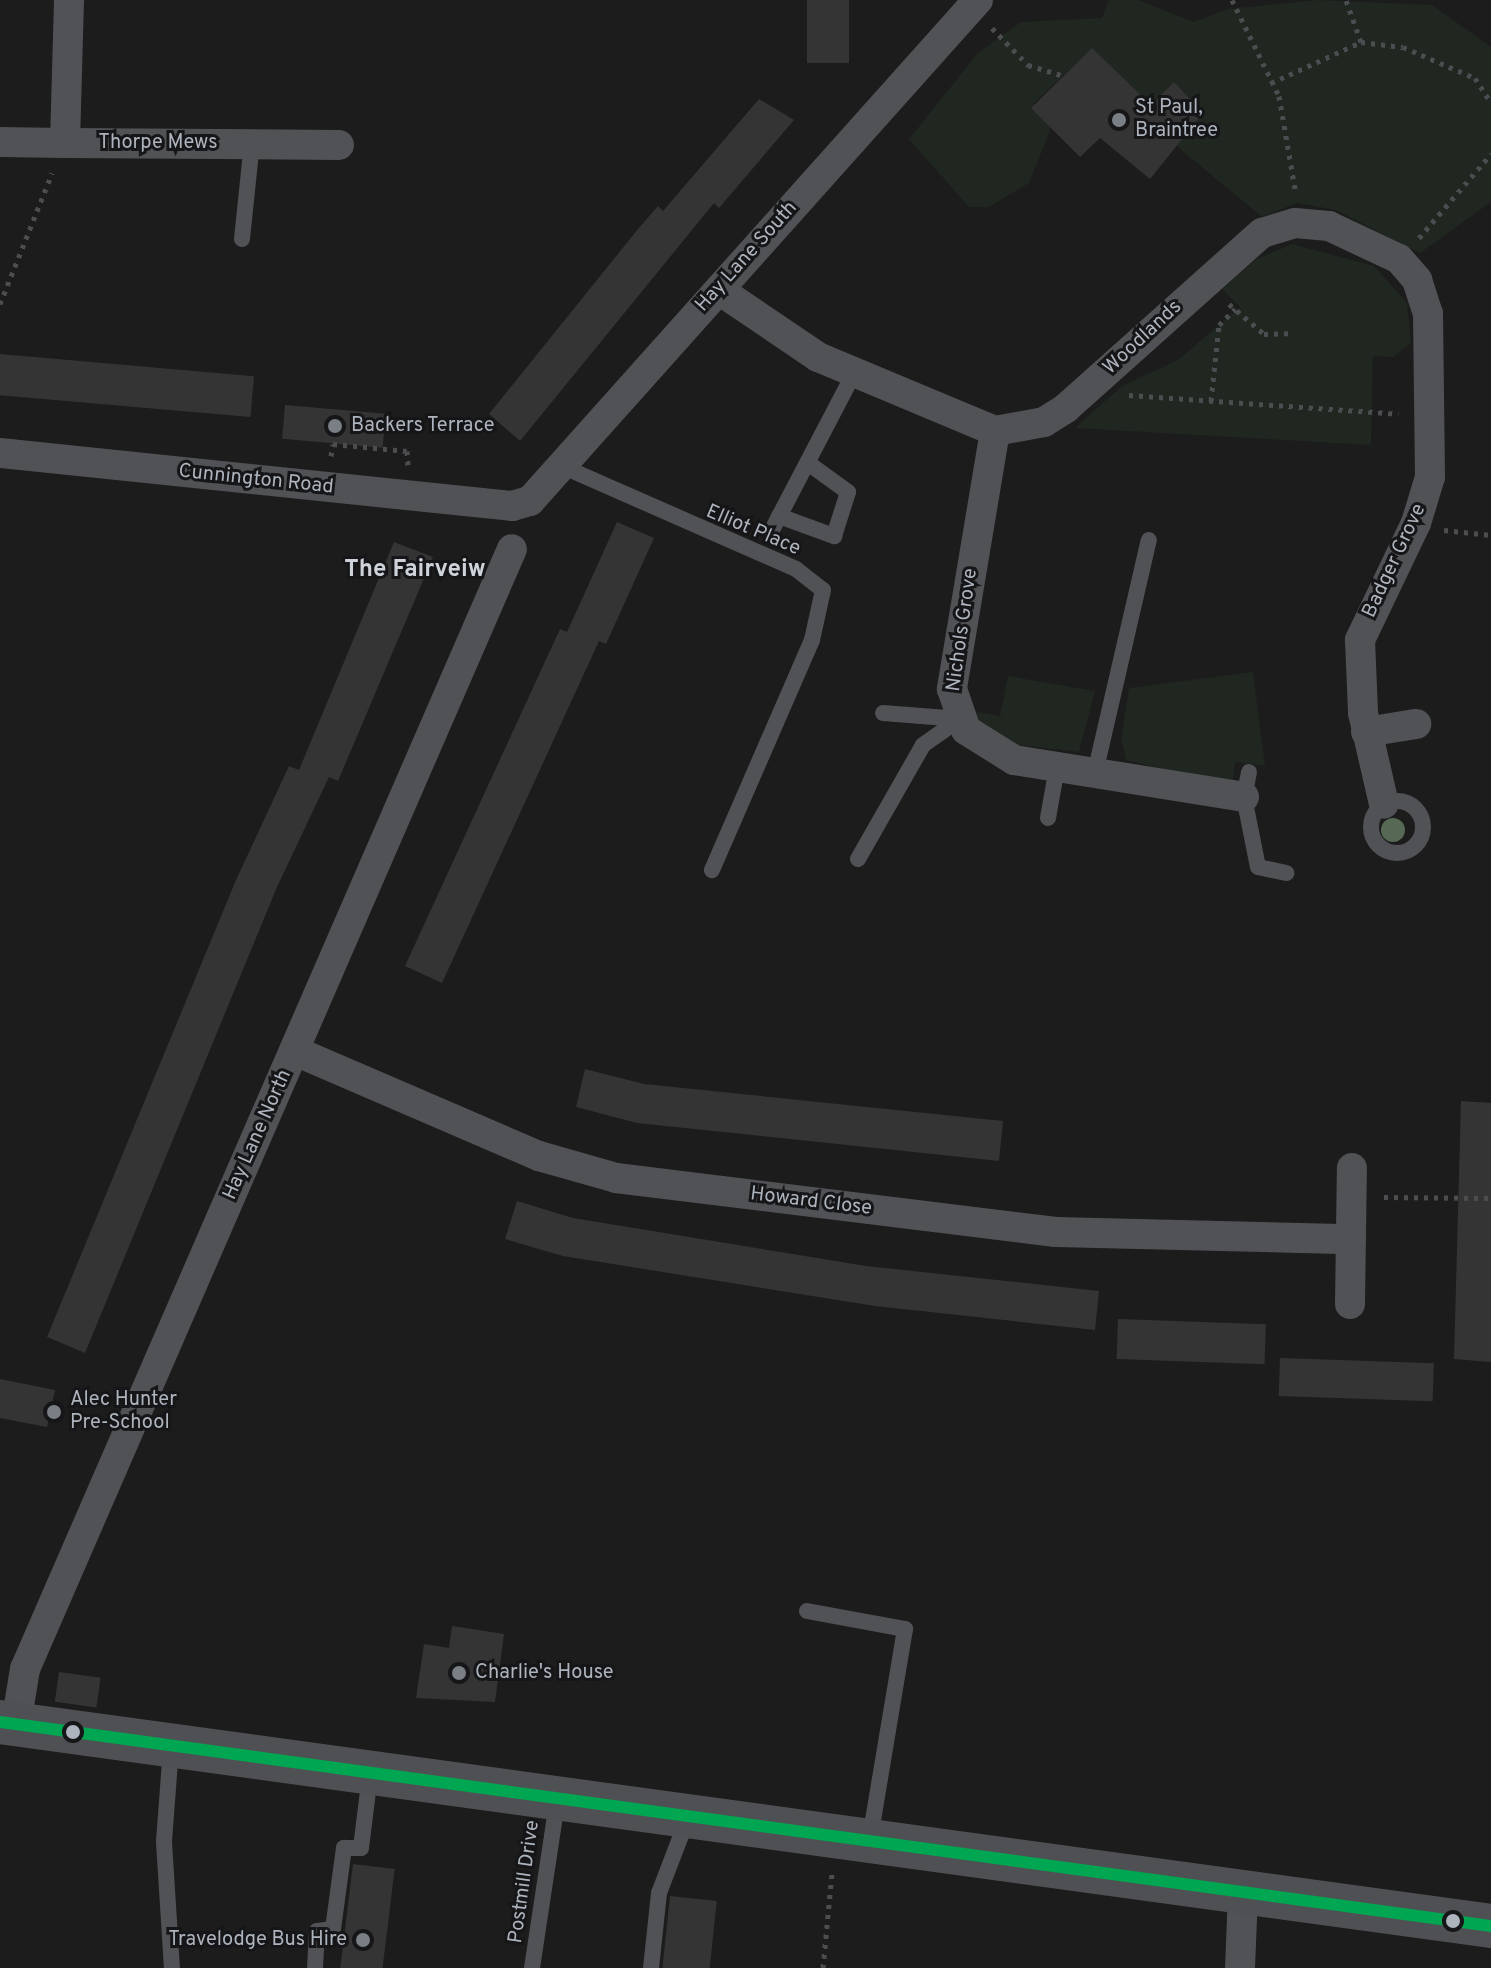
<!DOCTYPE html>
<html>
<head>
<meta charset="utf-8">
<style>
	body { margin:0 }
	#map { position:relative; width:1491px; height:1968px; overflow:hidden; background:#1c1c1c; font-family:Overpass,sans-serif }
	div>[style] { position:absolute }
	[style*='--x'] { left:calc(var(--x)*1px); top:calc(var(--y)*1px); width:calc(var(--w)*1px); rotate:calc(var(--a)*1deg) }
	.green>* { inset:0; background:#1f2720 }
	.building>* { inset:0; background:#343434; transform-origin:0 0 }
	.path>* { height:5px; margin-top:-2.5px; transform-origin:0; background:repeating-linear-gradient(90deg,#4c4d50 0 4px,transparent 0 10px) }
	.service>* { height:16px; margin:-8px; padding:0 8px; transform-origin:8px; border-radius:8px; background:#505255 }
	.service>.ring { margin:-8px; padding:0; box-sizing:content-box; background:none; border:16px solid #505255; border-radius:50% }
	.minor>* { height:30px; margin:-15px; padding:0 15px; transform-origin:15px; border-radius:15px; background:#505255 }
	.secondary>* { height:44px; margin:-22px; padding:0 22px; transform-origin:22px; border-radius:22px; background:#4f5053 }
	.bus-1>* { height:12px; margin:-6px; padding:0 6px; transform-origin:6px; border-radius:6px; background:#00a651 }
	.trees>* { width:24px; height:24px; margin:-12px; border-radius:50%; background:#566955 }
	.dots>* { width:22px; height:22px; translate:-50% -50%; box-sizing:border-box; border:4px solid #161618; border-radius:50% }
	span { translate:-50% -50%; white-space:nowrap; text-align:center; line-height:1.15; -webkit-text-stroke:6px #161618; paint-order:stroke }
	.poi-label { font-size:20px; color:#adb4bd }
	.left { translate:0 -50%; text-align:left }
	.right { translate:-100% -50%; text-align:right }
	.street-label { font-size:20px; color:#adb4bd }
	.quarter-label { font-size:24px; color:#ced2d9; font-weight:700 }
</style>
</head>
<body>
<div id="map">
	<div class="green">
		<i style="clip-path:polygon(1109px 0,1138px 0,1194px 22px,1228px 9px,1318px 0,1432px 5px,1491px 47px,1491px 202px,1420px 253px,1336px 210px,1297px 203px,1262px 217px,1180px 149px,1092px 48px,1033px 104px,1051px 128px,1029px 183px,989px 207px,969px 207px,909px 139px,978px 53px,1021px 22px,1102px 18px)"></i>
		<i style="clip-path:polygon(1292px 244px,1374px 266px,1407px 303px,1411px 343px,1393px 357px,1373px 356px,1371px 445px,1075px 428px,1122px 386px,1178px 360px,1240px 307px,1222px 289px,1255px 260px)"></i>
		<i style="clip-path:polygon(1253px 672px,1265px 766px,1235px 762px,1232px 785px,1126px 760px,1121px 739px,1129px 688px)"></i>
		<i style="clip-path:polygon(1008px 676px,1095px 691px,1079px 752px,1004px 743px,981px 725px,973px 711px,1000px 716px)"></i>
	</div>
	<div class="building">
		<i style="left:807px;top:0;width:42px;height:63px"></i>
		<i style="clip-path:polygon(1092px 48px,1151px 105px,1174px 82px,1203px 113px,1150px 179px,1100px 138px,1080px 157px,1031px 108px)"></i>
		<i style="clip-path:polygon(759px 99px,794px 120px,719px 208px,714px 203px,520px 441px,489px 414px,638px 229px,658px 206px,663px 211px)"></i>
		<i style="left:0;top:354px;width:255px;height:41px;rotate:5deg"></i>
		<i style="left:285px;top:405px;width:101px;height:34px;rotate:5deg"></i>
		<i style="clip-path:polygon(617px 522px,654px 538px,606px 644px,599px 641px,442px 983px,405px 966px,560px 629px,567px 632px)"></i>
		<i style="clip-path:polygon(394px 542px,433px 557px,338px 781px,329px 777px,277px 887px,85px 1353px,47px 1337px,236px 880px,289px 766px,299px 770px)"></i>
		<i style="clip-path:polygon(585px 1069px,644px 1084px,1003px 1121px,999px 1161px,637px 1123px,576px 1107px)"></i>
		<i style="clip-path:polygon(1461px 1101px,1491px 1103px,1491px 1362px,1454px 1359px)"></i>
		<i style="clip-path:polygon(517px 1201px,573px 1218px,866px 1266px,1099px 1291px,1095px 1330px,875px 1306px,563px 1256px,505px 1239px)"></i>
		<i style="left:1118px;top:1319px;width:148px;height:40px;rotate:2deg"></i>
		<i style="left:1280px;top:1358px;width:154px;height:38px;rotate:2deg"></i>
		<i style="clip-path:polygon(0 1379px,55px 1390px,47px 1427px,0 1418px)"></i>
		<i style="clip-path:polygon(452px 1626px,504px 1634px,495px 1702px,416px 1698px,424px 1644px,449px 1648px)"></i>
		<i style="left:59px;top:1672px;width:42px;height:30px;rotate:8deg"></i>
		<i style="left:353px;top:1864px;width:42px;height:105px;rotate:7deg"></i>
		<i style="left:670px;top:1896px;width:47px;height:72px;rotate:6deg"></i>
	</div>
	<div class="path">
		<i style="--x:1232;--y:0;--w:107;--a:63.9"></i>
		<i style="--x:1279;--y:96;--w:99;--a:80.2"></i>
		<i style="--x:992;--y:28;--w:52;--a:45.8"></i>
		<i style="--x:1028;--y:65;--w:34;--a:17"></i>
		<i style="--x:1361;--y:42;--w:42;--a:6.8"></i>
		<i style="--x:1403;--y:47;--w:78;--a:23.3"></i>
		<i style="--x:1475;--y:78;--w:30;--a:57"></i>
		<i style="--x:1271;--y:83;--w:99;--a:-24.5"></i>
		<i style="--x:1361;--y:42;--w:45;--a:-109.7"></i>
		<i style="--x:1419;--y:238;--w:111;--a:-49.4"></i>
		<i style="--x:0;--y:304;--w:141;--a:-68.3"></i>
		<i style="--x:1229;--y:304;--w:46;--a:40.6"></i>
		<i style="--x:1264;--y:334;--w:24;--a:-2"></i>
		<i style="--x:1129;--y:395;--w:270;--a:4"></i>
		<i style="--x:1211;--y:401;--w:76;--a:-84"></i>
		<i style="--x:1219;--y:325;--w:23;--a:-45"></i>
		<i style="--x:331;--y:456;--w:12;--a:-81"></i>
		<i style="--x:333;--y:444;--w:74;--a:5.4"></i>
		<i style="--x:407;--y:451;--w:16;--a:86"></i>
		<i style="--x:1444;--y:530;--w:47;--a:6.1"></i>
		<i style="--x:1384;--y:1197;--w:107;--a:0.5"></i>
		<i style="--x:823;--y:1968;--w:95;--a:-84.6"></i>
	</div>
	<div class="service">
		<i style="--x:242;--y:239;--w:97;--a:-84.1"></i>
		<i style="--x:566;--y:468;--w:251;--a:23.7"></i>
		<i style="--x:796;--y:569;--w:34;--a:38"></i>
		<i style="--x:823;--y:590;--w:51;--a:102.4"></i>
		<i style="--x:812;--y:640;--w:251;--a:113.5"></i>
		<i style="--x:779;--y:516;--w:59;--a:20"></i>
		<i style="--x:834;--y:536;--w:46;--a:-72.3"></i>
		<i style="--x:848;--y:492;--w:49;--a:-144.1"></i>
		<i style="--x:772;--y:530;--w:175;--a:-62.4"></i>
		<i style="--x:883;--y:713;--w:77;--a:4.5"></i>
		<i style="--x:1249;--y:772;--w:25;--a:101"></i>
		<i style="--x:1244;--y:797;--w:71;--a:78.7"></i>
		<i style="--x:1258;--y:867;--w:29;--a:12"></i>
		<i style="--x:1095;--y:773;--w:239;--a:-77"></i>
		<i class="ring" style="left:1371px;top:801px;width:36px;height:36px"></i>
		<i style="--x:1048;--y:818;--w:52;--a:-80"></i>
		<i style="--x:858;--y:859;--w:131;--a:-60.3"></i>
		<i style="--x:923;--y:745;--w:45;--a:-35.1"></i>
		<i style="--x:807;--y:1611;--w:100;--a:10.4"></i>
		<i style="--x:905;--y:1629;--w:213;--a:99.5"></i>
		<i style="--x:171;--y:1748;--w:94;--a:94.3"></i>
		<i style="--x:164;--y:1842;--w:126;--a:86.4"></i>
		<i style="--x:315;--y:1968;--w:37;--a:-87"></i>
		<i style="--x:317;--y:1931;--w:16;--a:-7"></i>
		<i style="--x:333;--y:1929;--w:82;--a:-82.3"></i>
		<i style="--x:344;--y:1848;--w:17;--a:0"></i>
		<i style="--x:361;--y:1848;--w:74;--a:-83"></i>
		<i style="--x:532;--y:1968;--w:168;--a:-81.4"></i>
		<i style="--x:651;--y:1968;--w:75;--a:-83.9"></i>
		<i style="--x:659;--y:1893;--w:78;--a:-69"></i>
	</div>
	<div class="minor">
		<i style="--x:69;--y:0;--w:143;--a:91.6"></i>
		<i style="--x:65;--y:143;--w:274;--a:0.4"></i>
		<i style="--x:0;--y:142;--w:65;--a:0.9"></i>
		<i style="--x:719;--y:290;--w:120;--a:34.1"></i>
		<i style="--x:818;--y:357;--w:192;--a:22.7"></i>
		<i style="--x:995;--y:431;--w:50;--a:-10.4"></i>
		<i style="--x:1044;--y:422;--w:26;--a:-32"></i>
		<i style="--x:1066;--y:408;--w:263;--a:-41.8"></i>
		<i style="--x:1262;--y:233;--w:34;--a:-17"></i>
		<i style="--x:1295;--y:223;--w:34;--a:5"></i>
		<i style="--x:1329;--y:226;--w:77;--a:25.2"></i>
		<i style="--x:1399;--y:259;--w:28;--a:49"></i>
		<i style="--x:1417;--y:280;--w:35;--a:72"></i>
		<i style="--x:1428;--y:313;--w:164;--a:89.3"></i>
		<i style="--x:1430;--y:477;--w:48;--a:106.9"></i>
		<i style="--x:1416;--y:523;--w:130;--a:115.6"></i>
		<i style="--x:1360;--y:640;--w:73;--a:87.6"></i>
		<i style="--x:1363;--y:713;--w:93;--a:77"></i>
		<i style="--x:995;--y:431;--w:262;--a:99.5"></i>
		<i style="--x:952;--y:689;--w:43;--a:71.1"></i>
		<i style="--x:966;--y:730;--w:57;--a:32"></i>
		<i style="--x:1014;--y:760;--w:233;--a:9.1"></i>
		<i style="--x:0;--y:453;--w:515;--a:5.91"></i>
		<i style="--x:512;--y:506;--w:19;--a:-16"></i>
		<i style="--x:530;--y:501;--w:672;--a:-48.2"></i>
		<i style="--x:1366;--y:732;--w:51;--a:-9.1"></i>
		<i style="--x:295;--y:1051;--w:266;--a:23.3"></i>
		<i style="--x:539;--y:1156;--w:80;--a:15.9"></i>
		<i style="--x:616;--y:1178;--w:443;--a:7"></i>
		<i style="--x:1056;--y:1232;--w:295;--a:1.4"></i>
		<i style="--x:1350;--y:1304;--w:136;--a:-89.2"></i>
		<i style="--x:16;--y:1724;--w:56;--a:-80.7"></i>
		<i style="--x:25;--y:1669;--w:1221;--a:-66.5"></i>
		<i style="--x:1240;--y:1968;--w:76;--a:-87.7"></i>
	</div>
	<div class="secondary">
		<i style="--x:0;--y:1722;--w:1505;--a:7.79"></i>
	</div>
	<div class="bus-1">
		<i style="--x:0;--y:1722;--w:1505;--a:7.79"></i>
	</div>
	<div class="trees">
		<i style="left:1393px;top:830px"></i>
	</div>
	<div class="dots">
		<i style="left:1119px;top:120px;background:#7a7f85"></i>
		<i style="left:335px;top:426px;background:#7a7f85"></i>
		<i style="left:54px;top:1412px;background:#7a7f85"></i>
		<i style="left:459px;top:1673px;background:#7a7f85"></i>
		<i style="left:73px;top:1732px;background:#adb4bd"></i>
		<i style="left:1453px;top:1921px;background:#adb4bd"></i>
		<i style="left:363px;top:1940px;background:#7a7f85"></i>
	</div>
	<div class="poi-label">
		<span class="left" style="left:1135px;top:120px">St Paul,<br>Braintree</span>
		<span class="left" style="left:351px;top:426px">Backers Terrace</span>
		<span class="left" style="left:70px;top:1412px">Alec Hunter<br>Pre-School</span>
		<span class="left" style="left:475px;top:1673px">Charlie's House</span>
		<span class="right" style="left:347px;top:1940px">Travelodge Bus Hire</span>
	</div>
	<div class="street-label">
		<span style="left:158px;top:143px">Thorpe Mews</span>
		<span style="left:747px;top:257px;rotate:-48deg">Hay Lane South</span>
		<span style="left:1143px;top:338px;rotate:-43deg">Woodlands</span>
		<span style="left:256px;top:480px;rotate:6deg">Cunnington Road</span>
		<span style="left:753px;top:531px;rotate:23deg">Elliot Place</span>
		<span style="left:1395px;top:561px;rotate:-65deg">Badger Grove</span>
		<span style="left:963px;top:630px;rotate:-82deg">Nichols Grove</span>
		<span style="left:258px;top:1135px;rotate:-66deg">Hay Lane North</span>
		<span style="left:811px;top:1202px;rotate:7deg">Howard Close</span>
		<span style="left:525px;top:1882px;rotate:-82deg">Postmill Drive</span>
	</div>
	<div class="quarter-label">
		<span style="left:415px;top:571px">The Fairveiw</span>
	</div>
</div>
</body>
</html>
